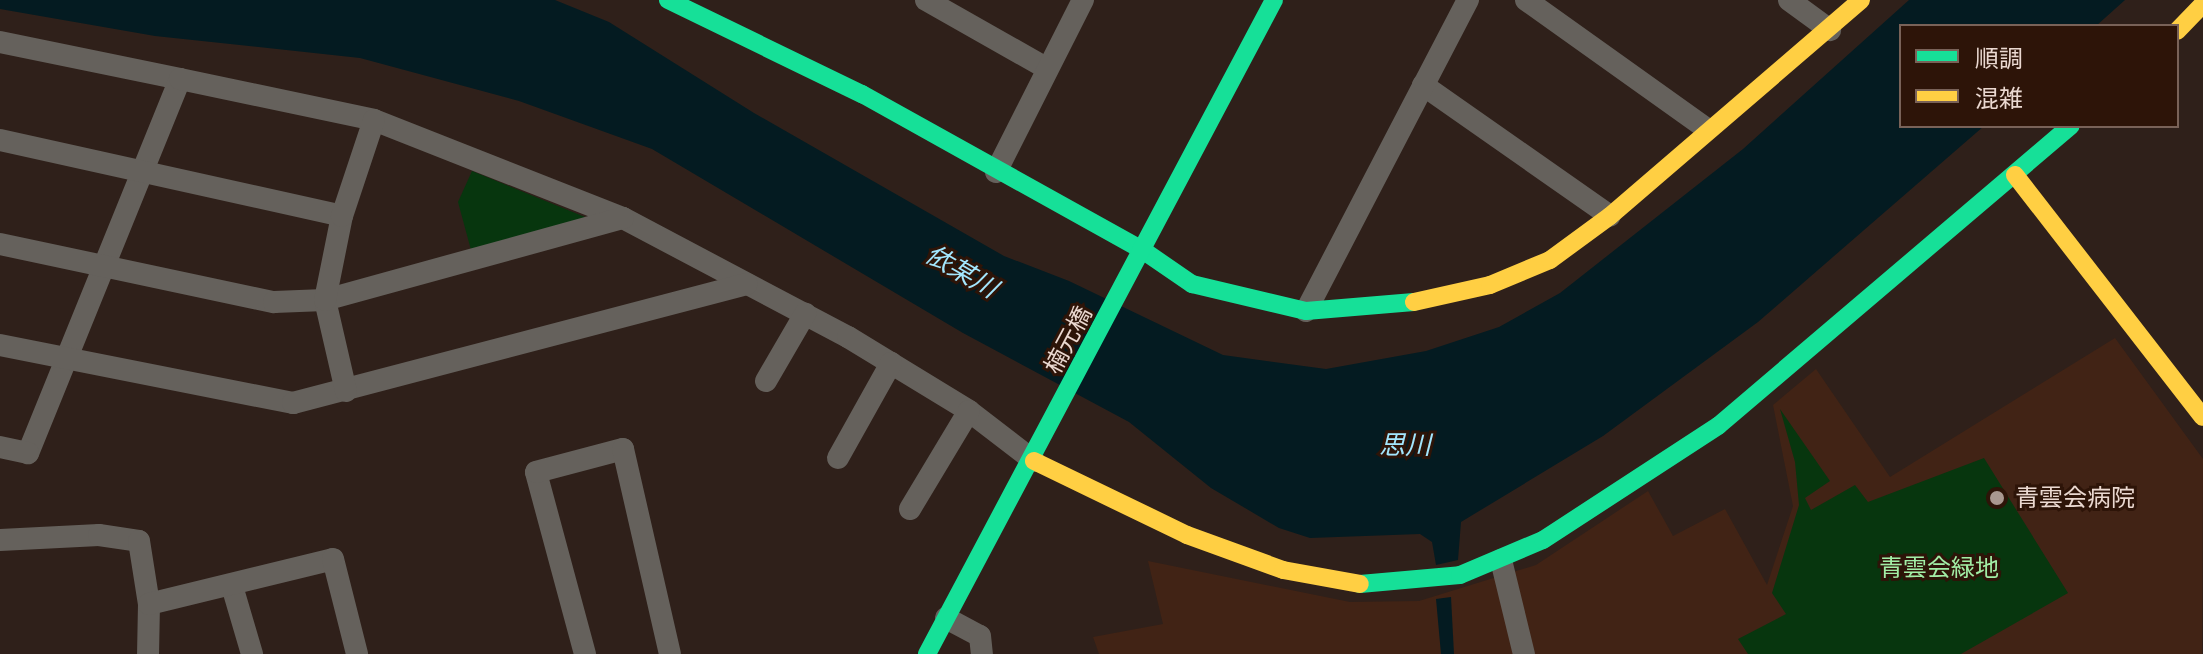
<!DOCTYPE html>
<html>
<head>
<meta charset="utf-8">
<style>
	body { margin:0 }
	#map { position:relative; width:2203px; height:654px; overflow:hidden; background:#2f201a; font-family:"DM Sans","Noto Sans JP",sans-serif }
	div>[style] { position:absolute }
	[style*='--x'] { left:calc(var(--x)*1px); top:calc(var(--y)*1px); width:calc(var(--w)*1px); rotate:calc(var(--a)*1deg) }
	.built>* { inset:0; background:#412315 }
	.green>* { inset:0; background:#07360e }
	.water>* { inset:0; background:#041b21 }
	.street>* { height:22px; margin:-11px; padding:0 11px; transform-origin:11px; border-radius:11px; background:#65615c }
	.fast>* { height:18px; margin:-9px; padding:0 9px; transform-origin:9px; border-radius:9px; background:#16e098 }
	.slow>* { height:18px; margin:-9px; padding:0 9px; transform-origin:9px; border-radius:9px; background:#ffcf43 }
	.dots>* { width:22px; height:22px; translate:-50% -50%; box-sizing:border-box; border:4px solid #2d1408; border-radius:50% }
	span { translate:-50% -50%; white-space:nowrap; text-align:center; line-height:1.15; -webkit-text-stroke:6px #2d1408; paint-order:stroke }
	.street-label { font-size:24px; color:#ead8d0 }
	.poi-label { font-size:24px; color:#ead8d0 }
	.left { translate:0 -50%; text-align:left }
	.park-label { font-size:24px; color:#a2eea6 }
	.water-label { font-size:26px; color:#a3e6fd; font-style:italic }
	.legend { position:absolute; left:1899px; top:24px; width:280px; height:104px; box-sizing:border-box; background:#2d1408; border:2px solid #796258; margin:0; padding:10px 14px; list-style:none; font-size:24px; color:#ead8d0 }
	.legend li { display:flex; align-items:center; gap:16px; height:40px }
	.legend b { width:40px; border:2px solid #796258 }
</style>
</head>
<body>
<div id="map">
	<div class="built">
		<i style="clip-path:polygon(2115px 338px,2203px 459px,2202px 654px,1099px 654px,1093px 637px,1163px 624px,1148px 561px,1350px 602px,1419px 601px,1536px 565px,1648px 491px,1673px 536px,1725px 509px,1767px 585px,1793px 506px,1773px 405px,1816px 369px,1890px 477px)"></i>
	</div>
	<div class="green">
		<i style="clip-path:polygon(472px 171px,590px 219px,471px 250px,458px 202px)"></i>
		<i style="clip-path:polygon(1780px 409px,1830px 481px,1805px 498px,1811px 510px,1855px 485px,1868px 502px,1984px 458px,2068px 593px,1961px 654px,1748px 654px,1738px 639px,1786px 614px,1772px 593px,1799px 505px,1795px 462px)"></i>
	</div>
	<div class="water">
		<i style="clip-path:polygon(0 0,555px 0,609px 22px,754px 113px,1004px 256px,1069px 281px,1223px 355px,1326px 369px,1426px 351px,1499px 327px,1560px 293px,1743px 149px,1909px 0,2125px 0,2096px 26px,1901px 26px,1901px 126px,1984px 126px,1758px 322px,1603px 436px,1461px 522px,1458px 560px,1436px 565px,1432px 542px,1420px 534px,1310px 538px,1279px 528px,1211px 488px,1129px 422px,963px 333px,652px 149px,519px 101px,360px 58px,155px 36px,0 9px)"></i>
		<i style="clip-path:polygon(1451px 597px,1454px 654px,1441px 654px,1436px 599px)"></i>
	</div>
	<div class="street">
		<i style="--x:926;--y:0;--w:138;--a:29.5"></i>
		<i style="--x:1526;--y:0;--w:222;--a:35.5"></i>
		<i style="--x:1789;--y:0;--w:51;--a:36.2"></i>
		<i style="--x:0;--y:42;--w:184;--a:11.6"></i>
		<i style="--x:180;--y:79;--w:404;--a:112.1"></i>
		<i style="--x:28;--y:453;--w:29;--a:-168"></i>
		<i style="--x:180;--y:79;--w:198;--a:11.9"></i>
		<i style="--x:374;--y:120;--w:268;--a:21.5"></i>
		<i style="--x:623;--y:218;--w:255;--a:27.9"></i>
		<i style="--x:848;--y:337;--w:142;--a:31.4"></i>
		<i style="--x:969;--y:411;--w:82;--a:37.6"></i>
		<i style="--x:1423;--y:85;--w:228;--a:35"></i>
		<i style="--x:0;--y:140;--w:350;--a:12.5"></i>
		<i style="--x:996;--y:172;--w:193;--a:-63.2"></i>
		<i style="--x:0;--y:244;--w:280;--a:12"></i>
		<i style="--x:274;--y:302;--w:51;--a:-2.2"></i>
		<i style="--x:325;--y:300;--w:309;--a:-15.4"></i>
		<i style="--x:1306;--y:311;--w:351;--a:-62.5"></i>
		<i style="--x:0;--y:345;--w:299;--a:11.2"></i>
		<i style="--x:293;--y:403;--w:469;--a:-14.7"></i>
		<i style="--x:766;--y:381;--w:78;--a:-59.8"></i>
		<i style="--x:346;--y:391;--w:93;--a:-103"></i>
		<i style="--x:325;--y:300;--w:86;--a:-78.6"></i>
		<i style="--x:342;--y:216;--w:101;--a:-71.6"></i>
		<i style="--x:838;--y:458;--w:109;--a:-60.8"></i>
		<i style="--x:910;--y:509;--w:114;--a:-59"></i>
		<i style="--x:0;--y:540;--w:99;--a:-2.9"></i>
		<i style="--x:99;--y:535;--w:40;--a:8.5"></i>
		<i style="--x:139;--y:541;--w:64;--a:81"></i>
		<i style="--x:149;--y:604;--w:50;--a:91.1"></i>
		<i style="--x:1501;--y:560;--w:97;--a:76.3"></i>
		<i style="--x:232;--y:586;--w:71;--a:73.6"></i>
		<i style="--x:149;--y:604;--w:189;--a:-13.7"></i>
		<i style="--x:333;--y:559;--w:98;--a:75.8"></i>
		<i style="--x:946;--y:618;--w:38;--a:28"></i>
		<i style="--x:980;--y:636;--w:18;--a:84"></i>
		<i style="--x:585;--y:654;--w:188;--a:-105.1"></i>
		<i style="--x:536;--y:472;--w:90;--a:-14.8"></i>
		<i style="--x:623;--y:449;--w:210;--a:77.1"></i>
	</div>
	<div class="fast">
		<i style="--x:668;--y:0;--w:216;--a:25.9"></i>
		<i style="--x:862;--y:94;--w:319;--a:29.1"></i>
		<i style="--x:1141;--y:249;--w:62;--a:34.5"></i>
		<i style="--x:1192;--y:284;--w:117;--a:13.3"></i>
		<i style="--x:1306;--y:311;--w:108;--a:-4.8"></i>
		<i style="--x:1360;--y:584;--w:100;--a:-5.1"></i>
		<i style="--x:1460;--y:575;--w:90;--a:-22.9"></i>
		<i style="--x:1543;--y:540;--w:209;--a:-33.1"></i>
		<i style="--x:1718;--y:426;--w:463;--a:-40.4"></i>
		<i style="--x:927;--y:654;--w:740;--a:-62.05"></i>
	</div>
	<div class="slow">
		<i style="--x:2177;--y:31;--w:37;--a:-46"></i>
		<i style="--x:2015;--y:175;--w:306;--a:52.2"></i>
		<i style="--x:1414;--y:302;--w:78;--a:-12.6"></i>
		<i style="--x:1490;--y:285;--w:65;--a:-22.6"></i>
		<i style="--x:1550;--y:260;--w:74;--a:-36.3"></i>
		<i style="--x:1610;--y:216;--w:331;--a:-40.7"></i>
		<i style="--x:1034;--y:461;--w:170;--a:25.8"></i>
		<i style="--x:1187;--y:535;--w:102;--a:20"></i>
		<i style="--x:1283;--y:570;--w:78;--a:10.3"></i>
	</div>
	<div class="dots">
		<i style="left:1997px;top:498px;background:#a99890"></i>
	</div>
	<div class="street-label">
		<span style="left:1068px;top:340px;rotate:-62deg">楠元橋</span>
	</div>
	<div class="poi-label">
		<span class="left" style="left:2015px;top:498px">青雲会病院</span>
	</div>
	<div class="park-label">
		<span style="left:1939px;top:568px">青雲会緑地</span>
	</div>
	<div class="water-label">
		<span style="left:961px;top:272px;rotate:30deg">依某川</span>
		<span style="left:1405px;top:446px">思川</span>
	</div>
	<ul class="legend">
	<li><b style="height:10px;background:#16e098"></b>順調</li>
	<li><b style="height:10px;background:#ffcf43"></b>混雑</li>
	</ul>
</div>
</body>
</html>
